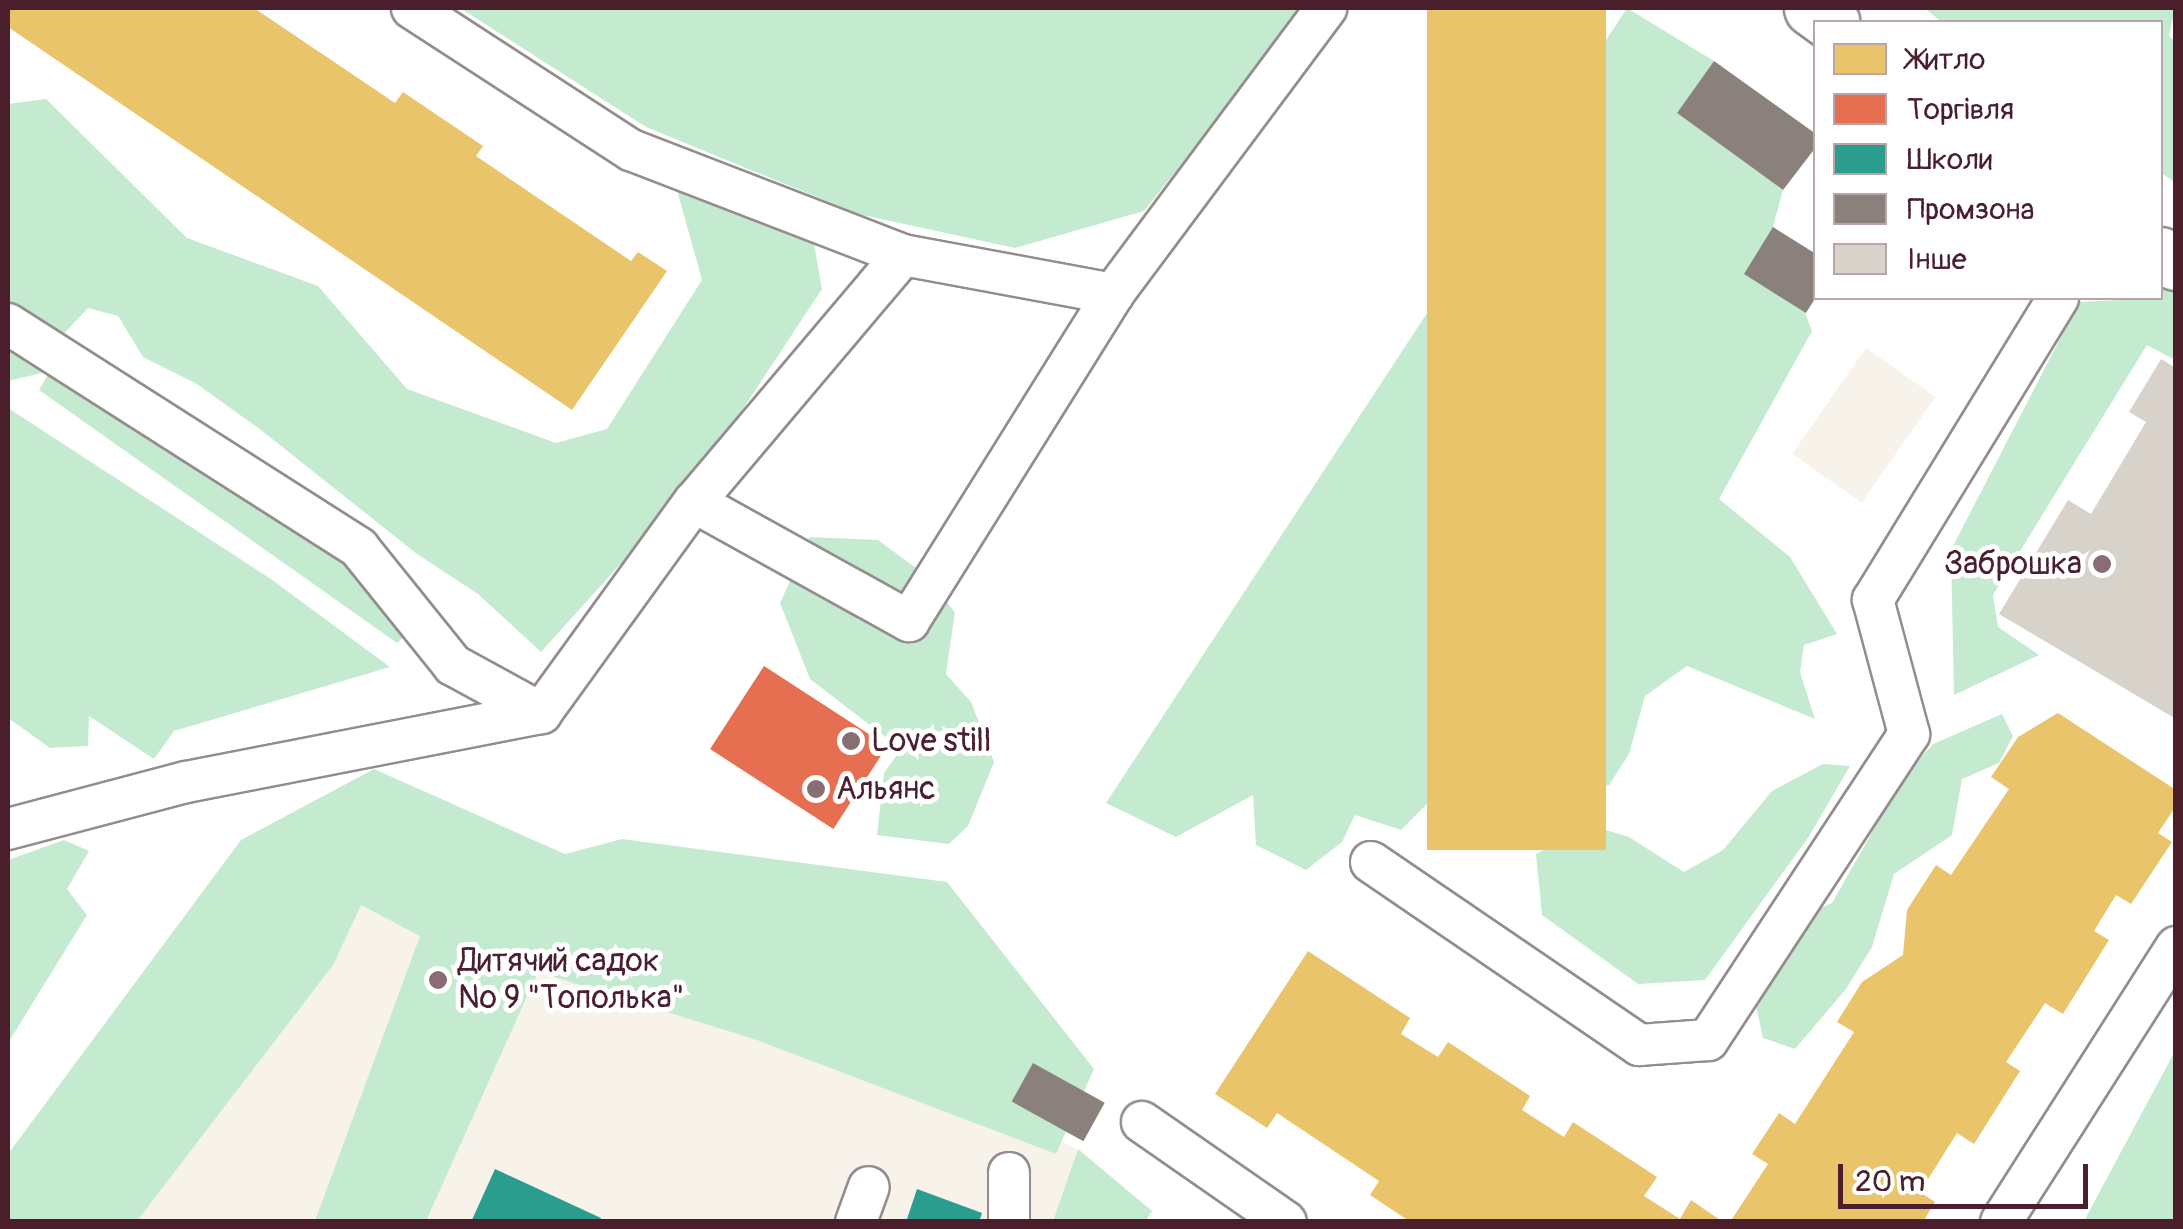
<!DOCTYPE html>
<html>
<head>
<meta charset="utf-8">
<style>
	body { margin:0 }
	#map { position:relative; width:2183px; height:1229px; overflow:hidden; background:#fff; font-family:Pangolin,sans-serif }
	div>[style] { position:absolute }
	[style*='--x'] { left:calc(var(--x)*1px); top:calc(var(--y)*1px); width:calc(var(--w)*1px); rotate:calc(var(--a)*1deg) }
	.built>* { inset:0; background:#f7f3eb; transform-origin:0 0 }
	.green>* { inset:0; background:#c4ebd0 }
	.homes>* { inset:0; background:#e9c46a; transform-origin:0 0 }
	.shops>* { inset:0; background:#e76f51; transform-origin:0 0 }
	.schools>* { inset:0; background:#2a9d8f }
	.industry>* { inset:0; background:#8a817c; transform-origin:0 0 }
	.building>* { inset:0; background:#d8d3ca }
	.roads { filter:drop-shadow(2px 0 #948c8e) drop-shadow(-2px 0 #948c8e) drop-shadow(0 2px #948c8e) drop-shadow(0 -2px #948c8e) }
	.lane>* { height:40px; margin:-20px; padding:0 20px; transform-origin:20px; border-radius:20px; background:#fff }
	.street>* { height:55px; margin:-27.5px; padding:0 27.5px; transform-origin:27.5px; border-radius:27.5px; background:#fff }
	.dots>* { width:28px; height:28px; translate:-50% -50%; box-sizing:border-box; border:5px solid #fff; border-radius:50% }
	span { translate:-50% -50%; white-space:nowrap; text-align:center; line-height:1.15; -webkit-text-stroke:10px #fff; paint-order:stroke }
	.poi-label { font-size:32px; color:#4a1f2b }
	.right { translate:-100% -50%; text-align:right }
	.left { translate:0 -50%; text-align:left }
	.frame { position:absolute; inset:0; border:10px solid #4a1f2b; pointer-events:none }
	.legend { position:absolute; left:1813px; top:20px; width:350px; height:280px; box-sizing:border-box; background:#fff; border:2px solid #b7a5aa; margin:0; padding:12px 18px; list-style:none; font-size:30px; color:#4a1f2b }
	.legend li { display:flex; align-items:center; gap:20px; height:50px }
	.legend b { width:50px; border:2px solid #b7a5aa }
	.scale { position:absolute; left:1838px; top:1164px; width:250px; height:45px; box-sizing:border-box; border:5px solid #4a1f2b; border-top:0; padding-left:12px; font-size:30px; line-height:35px; white-space:nowrap; color:#4a1f2b; -webkit-text-stroke:8px #fff; paint-order:stroke }
</style>
</head>
<body>
<div id="map">
	<div class="built">
		<i style="left:1866px;top:348px;width:85px;height:129px;rotate:35deg"></i>
		<i style="clip-path:polygon(306px 811px,1078px 1149px,1053px 1221px,9px 1222px)"></i>
	</div>
	<div class="green">
		<i style="clip-path:polygon(460px 8px,1307px 8px,1144px 211px,1015px 248px,858px 214px,646px 127px)"></i>
		<i style="clip-path:polygon(1627px 8px,1714px 61px,1677px 113px,1783px 190px,1773px 227px,1812px 331px,1719px 499px,1790px 557px,1837px 634px,1804px 645px,1800px 672px,1815px 719px,1687px 666px,1645px 696px,1629px 754px,1609px 785px,1573px 791px,1515px 778px,1473px 742px,1436px 765px,1428px 803px,1401px 830px,1355px 815px,1342px 842px,1306px 870px,1256px 845px,1253px 795px,1176px 837px,1106px 803px)"></i>
		<i style="clip-path:polygon(1924px 8px,2175px 8px,2169px 36px,2176px 42px,2175px 182px,2161px 173px,2160px 22px,1942px 22px)"></i>
		<i style="clip-path:polygon(46px 99px,187px 238px,318px 286px,407px 389px,556px 443px,607px 429px,702px 280px,677px 190px,813px 238px,822px 289px,696px 480px,541px 652px,478px 594px,417px 554px,261px 430px,197px 384px,143px 357px,118px 316px,88px 308px,57px 341px,355px 564px,412px 629px,397px 643px,39px 390px,50px 371px,8px 381px,8px 104px)"></i>
		<i style="clip-path:polygon(2161px 283px,2175px 290px,2175px 360px,2147px 345px,1993px 595px,1998px 627px,2039px 655px,1954px 695px,1951px 550px,2079px 302px,2160px 298px)"></i>
		<i style="clip-path:polygon(8px 408px,271px 579px,390px 667px,174px 731px,154px 759px,89px 716px,88px 746px,50px 748px,8px 718px)"></i>
		<i style="clip-path:polygon(810px 537px,878px 540px,920px 571px,955px 612px,946px 674px,971px 702px,994px 762px,968px 826px,949px 844px,877px 835px,884px 773px,901px 749px,810px 679px,780px 603px)"></i>
		<i style="clip-path:polygon(2002px 714px,2013px 736px,1999px 763px,1962px 779px,1952px 835px,1894px 874px,1872px 947px,1846px 989px,1795px 1049px,1763px 1038px,1754px 997px,1804px 915px,1832px 903px,1903px 778px,1933px 744px)"></i>
		<i style="clip-path:polygon(1823px 764px,1850px 766px,1808px 838px,1705px 980px,1638px 984px,1542px 915px,1536px 854px,1589px 825px,1629px 837px,1684px 872px,1723px 850px,1772px 791px)"></i>
		<i style="clip-path:polygon(374px 769px,565px 854px,622px 839px,947px 882px,1094px 1069px,1056px 1154px,757px 1040px,538px 972px,426px 1221px,315px 1221px,420px 936px,361px 905px,333px 965px,137px 1221px,8px 1221px,8px 1154px,241px 840px)"></i>
		<i style="clip-path:polygon(64px 840px,89px 851px,67px 889px,87px 915px,8px 1043px,8px 860px)"></i>
		<i style="clip-path:polygon(2175px 1051px,2175px 1221px,2084px 1221px)"></i>
		<i style="clip-path:polygon(1078px 1149px,1152px 1211px,1146px 1221px,1053px 1221px)"></i>
	</div>
	<div class="homes">
		<i style="clip-path:polygon(8px 8px,254px 8px,395px 103px,403px 92px,483px 146px,476px 156px,631px 261px,638px 252px,667px 271px,572px 410px,8px 27px)"></i>
		<i style="left:1427px;top:8px;width:179px;height:842px"></i>
		<i style="clip-path:polygon(2058px 713px,2176px 790px,2176px 806px,2158px 833px,2172px 842px,2131px 904px,2116px 895px,2094px 931px,2109px 940px,2063px 1014px,2045px 1003px,2006px 1062px,2020px 1071px,1974px 1144px,1957px 1133px,1920px 1192px,1935px 1202px,1923px 1222px,1730px 1222px,1768px 1164px,1752px 1154px,1779px 1113px,1795px 1124px,1854px 1032px,1837px 1022px,1862px 982px,1903px 955px,1907px 910px,1936px 865px,1951px 875px,2009px 789px,1991px 777px,2018px 737px)"></i>
		<i style="clip-path:polygon(1308px 951px,1410px 1018px,1401px 1034px,1438px 1057px,1448px 1042px,1530px 1096px,1522px 1110px,1564px 1137px,1573px 1122px,1657px 1177px,1644px 1196px,1680px 1219px,1691px 1200px,1723px 1222px,1409px 1221px,1370px 1195px,1379px 1181px,1277px 1113px,1267px 1128px,1215px 1094px)"></i>
	</div>
	<div class="shops">
		<i style="left:764px;top:666px;width:147px;height:99px;rotate:33deg"></i>
	</div>
	<div class="schools">
		<i style="clip-path:polygon(495px 1169px,601px 1218px,599px 1222px,471px 1222px)"></i>
		<i style="clip-path:polygon(917px 1189px,982px 1213px,979px 1222px,906px 1222px)"></i>
	</div>
	<div class="industry">
		<i style="clip-path:polygon(1714px 61px,1816px 134px,1816px 147px,1783px 190px,1677px 113px)"></i>
		<i style="clip-path:polygon(1773px 227px,1816px 254px,1816px 297px,1806px 313px,1744px 274px)"></i>
		<i style="left:1033px;top:1063px;width:82px;height:44px;rotate:29deg"></i>
	</div>
	<div class="building">
		<i style="clip-path:polygon(2161px 359px,2176px 368px,2176px 719px,1999px 614px,2068px 500px,2091px 514px,2146px 422px,2129px 412px)"></i>
	</div>
	<div class="roads">
		<div class="lane">
			<i style="--x:412;--y:8;--w:261;--a:33"></i>
			<i style="--x:631;--y:150;--w:292;--a:21.1"></i>
			<i style="--x:903;--y:255;--w:324;--a:130.2"></i>
			<i style="--x:694;--y:502;--w:246;--a:29"></i>
			<i style="--x:909;--y:621;--w:385;--a:-58"></i>
			<i style="--x:1113;--y:294;--w:357;--a:-53.3"></i>
			<i style="--x:903;--y:255;--w:214;--a:10.5"></i>
			<i style="--x:8;--y:324;--w:416;--a:32.5"></i>
			<i style="--x:359;--y:548;--w:150;--a:51.2"></i>
			<i style="--x:453;--y:665;--w:100;--a:28.6"></i>
			<i style="--x:8;--y:829;--w:184;--a:-14.8"></i>
			<i style="--x:186;--y:782;--w:362;--a:-11"></i>
			<i style="--x:541;--y:713;--w:261;--a:-54.1"></i>
			<i style="--x:1371;--y:862;--w:325;--a:34.3"></i>
			<i style="--x:1639;--y:1045;--w:69;--a:-4.1"></i>
			<i style="--x:1708;--y:1040;--w:366;--a:-56.7"></i>
			<i style="--x:1909;--y:734;--w:139;--a:-105"></i>
			<i style="--x:1873;--y:600;--w:354;--a:-58.5"></i>
			<i style="--x:1142;--y:1122;--w:175;--a:34.8"></i>
			<i style="--x:1009;--y:1173;--w:49;--a:90"></i>
			<i style="--x:856;--y:1222;--w:37;--a:-70"></i>
			<i style="--x:2001;--y:1222;--w:326;--a:-57.5"></i>
		</div>
		<div class="street">
			<i style="--x:1812;--y:8;--w:24;--a:36"></i>
			<i style="--x:2160;--y:255;--w:17;--a:24"></i>
		</div>
	</div>
	<div class="dots">
		<i style="left:2102px;top:564px;background:#896d75"></i>
		<i style="left:851px;top:741px;background:#896d75"></i>
		<i style="left:816px;top:789px;background:#896d75"></i>
		<i style="left:438px;top:980px;background:#896d75"></i>
	</div>
	<div class="poi-label">
		<span class="right" style="left:2082px;top:564px">Заброшка</span>
		<span class="left" style="left:871px;top:741px">Love still</span>
		<span class="left" style="left:836px;top:789px">Альянс</span>
		<span class="left" style="left:458px;top:980px">Дитячий садок<br>№ 9 "Тополька"</span>
	</div>
	<div class="frame"></div>
	<ul class="legend">
	<li><b style="height:28px;background:#e9c46a"></b>Житло</li>
	<li><b style="height:28px;background:#e76f51"></b>Торгівля</li>
	<li><b style="height:28px;background:#2a9d8f"></b>Школи</li>
	<li><b style="height:28px;background:#8a817c"></b>Промзона</li>
	<li><b style="height:28px;background:#d8d3ca"></b>Інше</li>
	</ul>
	<div class="scale">20 m</div>
</div>
</body>
</html>
